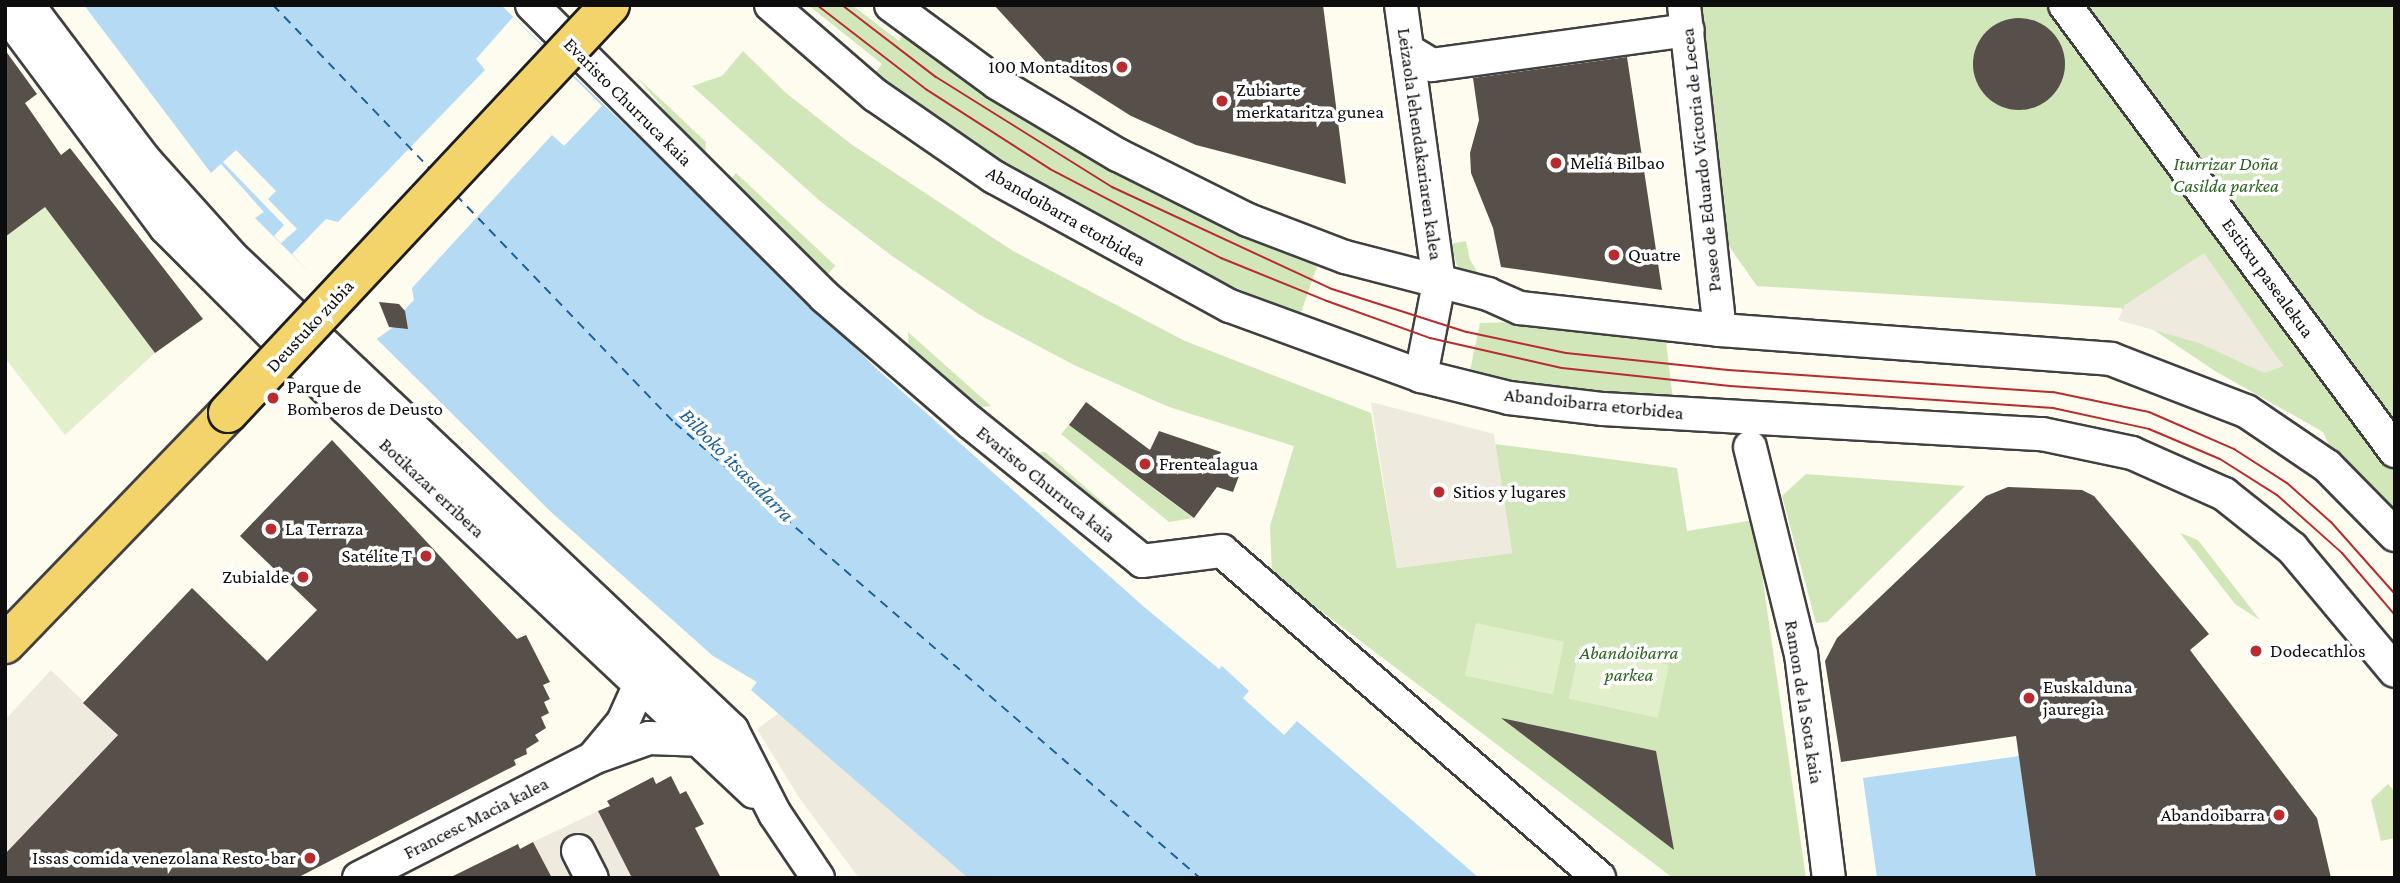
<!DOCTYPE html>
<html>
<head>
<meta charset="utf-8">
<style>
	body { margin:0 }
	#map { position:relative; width:2400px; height:883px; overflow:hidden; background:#fefbef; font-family:"Crimson Pro",serif }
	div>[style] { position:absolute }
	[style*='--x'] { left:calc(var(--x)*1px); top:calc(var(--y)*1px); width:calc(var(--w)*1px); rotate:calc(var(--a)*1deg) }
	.green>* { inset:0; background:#d1e7ba; transform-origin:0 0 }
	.pitch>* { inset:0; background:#e2efcb; transform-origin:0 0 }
	.plaza>* { inset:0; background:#eeeade }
	.water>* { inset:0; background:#b5dbf4 }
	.pier>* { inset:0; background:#fefbef }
	.ferry>* { height:2px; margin-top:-1px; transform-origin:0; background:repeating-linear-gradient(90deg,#1c619a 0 9px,transparent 0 16px) }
	.building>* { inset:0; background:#564f4a }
	.round { border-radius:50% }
	.roads { filter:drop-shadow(2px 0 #404040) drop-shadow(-2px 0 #404040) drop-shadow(0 2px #404040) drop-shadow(0 -2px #404040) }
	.minor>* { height:32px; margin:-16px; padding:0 16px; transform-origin:16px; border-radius:16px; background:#fff }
	.major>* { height:38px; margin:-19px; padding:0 19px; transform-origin:19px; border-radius:19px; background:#f3d46a }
	.tram>* { height:2px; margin:-1px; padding:0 1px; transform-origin:1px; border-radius:1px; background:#b82b2f }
	.bridges { filter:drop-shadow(2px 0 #1e1e1e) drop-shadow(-2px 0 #1e1e1e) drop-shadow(0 2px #1e1e1e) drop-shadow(0 -2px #1e1e1e) }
	.major-bridge>* { height:38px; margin:-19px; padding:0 19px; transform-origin:19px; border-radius:19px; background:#f3d46a }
	.dots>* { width:19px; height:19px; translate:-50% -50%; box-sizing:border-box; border:4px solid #fff; border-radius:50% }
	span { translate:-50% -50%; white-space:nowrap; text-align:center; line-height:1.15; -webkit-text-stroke:7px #fff; paint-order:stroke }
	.poi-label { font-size:19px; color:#0d0d0d }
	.right { translate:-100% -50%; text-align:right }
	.left { translate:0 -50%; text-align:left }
	.street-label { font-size:19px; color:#0d0d0d }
	.park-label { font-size:19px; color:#2d6320; font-style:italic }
	.water-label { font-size:21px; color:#1c619a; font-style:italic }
	.frame { position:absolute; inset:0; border:7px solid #0d0d0d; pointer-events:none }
</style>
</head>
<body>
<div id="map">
	<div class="green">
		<i style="clip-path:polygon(808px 5px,852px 5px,899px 41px,907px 30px,1319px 261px,1300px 315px,1206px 275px,1004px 168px,873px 75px,882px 64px)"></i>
		<i style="clip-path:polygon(1694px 5px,2395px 5px,2395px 518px,2336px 460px,2323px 432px,2215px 371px,2121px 308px,1757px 286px,1726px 242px)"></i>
		<i style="clip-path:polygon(743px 51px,786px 93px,851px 144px,1013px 251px,1185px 341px,1371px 413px,1397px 568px,1512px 553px,1495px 444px,1677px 468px,1687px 531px,1754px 520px,1806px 878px,1673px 878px,1272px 574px,1270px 526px,1294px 446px,1169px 407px,1074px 365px,980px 315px,892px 256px,820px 201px,692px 86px,722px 76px)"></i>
		<i style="clip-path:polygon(637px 77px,706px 142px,705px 159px)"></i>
		<i style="left:736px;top:173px;width:136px;height:14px;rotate:43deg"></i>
		<i style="clip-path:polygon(1466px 241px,1470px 260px,1481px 278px,1459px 271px,1450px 244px)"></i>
		<i style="clip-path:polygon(1515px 322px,1666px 341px,1673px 400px,1480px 382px,1470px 371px,1480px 323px)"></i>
		<i style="clip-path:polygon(908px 332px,991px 406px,970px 409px,909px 352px)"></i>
		<i style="clip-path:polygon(1069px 425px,1193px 518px,1169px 522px,1061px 434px)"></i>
		<i style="clip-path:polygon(1045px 452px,1132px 528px,1026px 454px)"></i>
		<i style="clip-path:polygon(1806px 474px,1965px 486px,1827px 622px,1816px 623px,1782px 496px)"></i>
		<i style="clip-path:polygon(2180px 533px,2198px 540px,2260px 620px,2235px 604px)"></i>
		<i style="clip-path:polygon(2388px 784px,2395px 792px,2395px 838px,2381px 841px,2371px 800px)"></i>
	</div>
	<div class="pitch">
		<i style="clip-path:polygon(45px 207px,155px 353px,65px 435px,5px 358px,5px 237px)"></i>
		<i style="left:1476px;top:623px;width:90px;height:54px;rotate:12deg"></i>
		<i style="left:1580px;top:646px;width:91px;height:54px;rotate:12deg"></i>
	</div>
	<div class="plaza">
		<i style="clip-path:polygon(2204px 253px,2274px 353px,2284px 366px,2264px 373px,2199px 343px,2118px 320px,2125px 305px)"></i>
		<i style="clip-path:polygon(1371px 402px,1494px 434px,1512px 553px,1397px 568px)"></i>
		<i style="clip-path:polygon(51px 670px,118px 735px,5px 854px,5px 720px)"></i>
		<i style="clip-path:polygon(779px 713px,968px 878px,859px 878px,800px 799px,757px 729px)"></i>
		<i style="clip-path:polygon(598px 811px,632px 878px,552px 878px,533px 842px)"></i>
	</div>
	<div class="water">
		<i style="clip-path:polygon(84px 5px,501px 5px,878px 370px,1143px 606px,1219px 669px,1222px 666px,1249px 691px,1243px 698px,1284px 735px,1297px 721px,1479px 878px,968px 878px,751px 690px,757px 682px,713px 656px,550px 511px,255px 218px,264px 212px,221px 164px,211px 173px)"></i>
		<i style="clip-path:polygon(2019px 756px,2036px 878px,1877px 878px,1863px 778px)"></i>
	</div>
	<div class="pier">
		<i style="clip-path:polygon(513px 17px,602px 106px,564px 146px,552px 135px,412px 288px,414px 300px,404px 310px,406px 318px,374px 341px,292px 254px,326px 219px,338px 222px,485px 70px,476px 59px)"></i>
		<i style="clip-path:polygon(236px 150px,276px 191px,268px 199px,297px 229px,281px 243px,274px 236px,284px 225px,223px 162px)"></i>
	</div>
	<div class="ferry">
		<i style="--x:273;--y:5;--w:227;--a:46.2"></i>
		<i style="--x:456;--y:195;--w:316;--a:46.2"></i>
		<i style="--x:675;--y:423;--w:695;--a:40.91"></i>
	</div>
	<div class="building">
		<i style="clip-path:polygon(994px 5px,1323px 5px,1346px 184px,1196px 145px,1131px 116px,1046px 62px)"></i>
		<i class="round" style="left:1973px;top:18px;width:92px;height:92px"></i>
		<i style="clip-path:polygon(5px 50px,37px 94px,25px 103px,61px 155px,70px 148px,203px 319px,155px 353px,45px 207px,5px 237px)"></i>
		<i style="clip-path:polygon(1627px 57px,1662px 290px,1501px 267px,1493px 228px,1471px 173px,1470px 153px,1479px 120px,1473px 78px)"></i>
		<i style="clip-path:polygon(379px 302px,399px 304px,405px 311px,408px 329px,389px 327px)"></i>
		<i style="clip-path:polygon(1086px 402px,1150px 450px,1159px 431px,1221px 452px,1219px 458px,1242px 468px,1233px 492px,1217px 487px,1194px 518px,1069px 425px)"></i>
		<i style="clip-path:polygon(332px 440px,517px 639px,526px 635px,550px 682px,543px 685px,550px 699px,544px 702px,549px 713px,541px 717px,546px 728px,535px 735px,539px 741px,526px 749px,527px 754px,514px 760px,516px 765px,297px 878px,5px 878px,5px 854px,118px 735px,83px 703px,192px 588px,267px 661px,317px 610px,240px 536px)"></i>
		<i style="clip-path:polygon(2008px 487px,2082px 490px,2094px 496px,2209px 634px,2190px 650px,2317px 818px,2331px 878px,2036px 878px,2016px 736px,1841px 762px,1825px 661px,1837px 638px,1986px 496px)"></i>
		<i style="clip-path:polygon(1501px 718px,1656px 751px,1674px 850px)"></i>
		<i style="clip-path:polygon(671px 776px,680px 794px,686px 791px,704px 824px,695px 828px,721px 878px,632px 878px,598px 811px,610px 806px,607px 801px,653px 777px,656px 784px)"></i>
		<i style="clip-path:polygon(533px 842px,552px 878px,449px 878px,518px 844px,520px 849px)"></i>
	</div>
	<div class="roads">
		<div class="minor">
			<i style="--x:28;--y:5;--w:193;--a:53"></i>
			<i style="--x:144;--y:159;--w:130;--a:48.1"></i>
			<i style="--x:231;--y:256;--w:690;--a:43.41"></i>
			<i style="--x:732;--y:730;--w:94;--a:62.9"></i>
			<i style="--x:775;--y:814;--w:77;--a:56.1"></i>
			<i style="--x:532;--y:5;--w:414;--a:44.9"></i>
			<i style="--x:825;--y:297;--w:191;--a:40.8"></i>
			<i style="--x:970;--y:422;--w:221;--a:38.9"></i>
			<i style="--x:1142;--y:561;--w:81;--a:-7.1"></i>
			<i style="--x:1222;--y:551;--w:499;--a:40.9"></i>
			<i style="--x:771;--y:5;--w:138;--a:40.9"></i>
			<i style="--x:875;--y:95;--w:145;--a:34.6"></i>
			<i style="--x:994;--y:177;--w:269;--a:28.7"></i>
			<i style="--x:1230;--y:306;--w:203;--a:20.1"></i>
			<i style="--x:1421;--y:376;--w:91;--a:14"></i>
			<i style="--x:1509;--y:398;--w:95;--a:6.7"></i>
			<i style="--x:1603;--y:409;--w:440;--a:3.3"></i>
			<i style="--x:2042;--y:434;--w:92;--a:11.9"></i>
			<i style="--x:2132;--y:453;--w:101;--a:24"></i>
			<i style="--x:2224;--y:494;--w:87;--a:38.5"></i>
			<i style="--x:2292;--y:548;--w:160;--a:50.1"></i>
			<i style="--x:891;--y:5;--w:132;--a:36.3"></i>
			<i style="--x:997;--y:83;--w:141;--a:30.8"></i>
			<i style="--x:1118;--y:155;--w:145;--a:26.6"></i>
			<i style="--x:1248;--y:220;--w:104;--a:20.9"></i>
			<i style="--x:1345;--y:257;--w:148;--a:14.5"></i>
			<i style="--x:1488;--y:294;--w:35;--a:24"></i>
			<i style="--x:1520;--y:308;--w:200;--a:6.3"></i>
			<i style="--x:1719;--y:330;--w:393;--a:4.2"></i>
			<i style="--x:2111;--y:359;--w:145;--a:21.1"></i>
			<i style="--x:2246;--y:411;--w:98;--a:34.2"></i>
			<i style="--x:2327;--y:466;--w:97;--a:45.4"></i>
			<i style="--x:1401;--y:5;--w:281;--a:82.2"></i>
			<i style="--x:1439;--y:283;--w:95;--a:101"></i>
			<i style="--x:1684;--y:5;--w:311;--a:83.7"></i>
			<i style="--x:2065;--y:5;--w:555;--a:53.5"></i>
			<i style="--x:5;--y:12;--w:269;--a:53.3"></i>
			<i style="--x:166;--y:228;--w:255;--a:45"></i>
			<i style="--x:346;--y:408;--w:560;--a:43.26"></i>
			<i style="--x:1407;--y:50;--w:29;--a:31"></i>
			<i style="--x:1432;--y:65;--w:258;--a:-7.8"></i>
			<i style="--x:1750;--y:447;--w:213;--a:76.2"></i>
			<i style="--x:1801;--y:654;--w:226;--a:82.9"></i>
			<i style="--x:594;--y:757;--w:45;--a:-50.4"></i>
			<i style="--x:623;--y:722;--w:42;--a:-65.9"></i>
			<i style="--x:640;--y:684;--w:18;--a:-112"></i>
			<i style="--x:578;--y:851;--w:30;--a:63"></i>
			<i style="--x:359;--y:878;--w:263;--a:-27.1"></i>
			<i style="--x:593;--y:758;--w:59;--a:-19.7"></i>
			<i style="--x:649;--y:738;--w:54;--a:2.1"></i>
		</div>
		<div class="major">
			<i style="--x:5;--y:644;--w:321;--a:-46"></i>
		</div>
	</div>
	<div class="tram">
		<i style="--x:817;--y:5;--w:139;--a:37.7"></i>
		<i style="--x:927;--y:90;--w:146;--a:32.7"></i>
		<i style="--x:1050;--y:169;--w:193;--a:27.5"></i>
		<i style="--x:1221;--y:258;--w:114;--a:22.1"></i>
		<i style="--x:1327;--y:301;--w:109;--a:19.8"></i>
		<i style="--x:1430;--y:338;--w:135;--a:12.8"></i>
		<i style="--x:1562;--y:368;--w:169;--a:6.1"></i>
		<i style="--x:1730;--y:386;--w:324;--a:3.9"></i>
		<i style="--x:2053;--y:408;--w:98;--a:12.3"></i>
		<i style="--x:2149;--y:429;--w:77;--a:22.9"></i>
		<i style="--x:2220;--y:459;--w:67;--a:32.3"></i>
		<i style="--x:2277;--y:495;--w:87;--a:41.7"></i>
		<i style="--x:2342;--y:553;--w:82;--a:49.5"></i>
		<i style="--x:842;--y:5;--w:118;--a:37.5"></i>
		<i style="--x:936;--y:77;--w:208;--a:32"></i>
		<i style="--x:1112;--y:187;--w:242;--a:24.9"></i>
		<i style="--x:1332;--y:289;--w:142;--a:17.7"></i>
		<i style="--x:1467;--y:332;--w:101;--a:12"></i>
		<i style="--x:1566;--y:353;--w:163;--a:6"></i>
		<i style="--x:1728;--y:370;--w:326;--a:3.9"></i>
		<i style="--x:2053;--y:392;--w:98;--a:11.8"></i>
		<i style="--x:2149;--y:412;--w:93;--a:23.5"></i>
		<i style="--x:2234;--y:449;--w:63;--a:32.7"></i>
		<i style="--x:2287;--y:483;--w:59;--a:41.6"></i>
		<i style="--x:2331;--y:522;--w:96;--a:48.4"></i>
	</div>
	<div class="bridges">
		<div class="major-bridge">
			<i style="--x:228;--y:413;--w:559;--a:-46.89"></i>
		</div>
	</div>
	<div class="dots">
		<i style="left:1122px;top:67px;background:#b82b2f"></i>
		<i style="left:1222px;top:101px;background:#b82b2f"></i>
		<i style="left:1556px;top:163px;background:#b82b2f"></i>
		<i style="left:1614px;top:255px;background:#b82b2f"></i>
		<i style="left:273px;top:398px;background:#b82b2f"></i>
		<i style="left:1145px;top:464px;background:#b82b2f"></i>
		<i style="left:1439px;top:492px;background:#b82b2f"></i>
		<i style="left:271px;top:529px;background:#b82b2f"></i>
		<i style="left:426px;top:556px;background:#b82b2f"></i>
		<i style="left:303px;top:577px;background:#b82b2f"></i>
		<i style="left:2256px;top:651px;background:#b82b2f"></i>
		<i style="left:2029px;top:698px;background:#b82b2f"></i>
		<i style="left:2279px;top:815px;background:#b82b2f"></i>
		<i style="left:310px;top:858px;background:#b82b2f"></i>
	</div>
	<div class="poi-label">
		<span class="right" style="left:1108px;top:67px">100 Montaditos</span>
		<span class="left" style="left:1236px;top:101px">Zubiarte<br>merkataritza gunea</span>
		<span class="left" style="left:1570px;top:163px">Meliá Bilbao</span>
		<span class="left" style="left:1628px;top:255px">Quatre</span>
		<span class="left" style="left:287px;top:398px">Parque de<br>Bomberos de Deusto</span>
		<span class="left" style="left:1159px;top:464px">Frentealagua</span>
		<span class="left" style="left:1453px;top:492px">Sitios y lugares</span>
		<span class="left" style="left:285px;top:529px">La Terraza</span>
		<span class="right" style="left:412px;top:556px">Satélite T</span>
		<span class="right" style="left:289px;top:577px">Zubialde</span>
		<span class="left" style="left:2270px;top:651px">Dodecathlos</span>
		<span class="left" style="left:2043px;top:698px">Euskalduna<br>jauregia</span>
		<span class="right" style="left:2265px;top:815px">Abandoibarra</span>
		<span class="right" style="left:296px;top:858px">Issas comida venezolana Resto-bar</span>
	</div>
	<div class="street-label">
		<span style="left:628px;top:102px;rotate:45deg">Evaristo Churruca kaia</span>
		<span style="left:1420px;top:144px;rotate:82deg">Leizaola lehendakariaren kalea</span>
		<span style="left:1701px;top:160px;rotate:-96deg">Paseo de Eduardo Victoria de Lecea</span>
		<span style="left:1066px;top:216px;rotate:30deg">Abandoibarra etorbidea</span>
		<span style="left:2268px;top:278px;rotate:54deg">Estitxu pasealekua</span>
		<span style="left:310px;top:326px;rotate:-47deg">Deustuko zubia</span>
		<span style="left:1594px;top:404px;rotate:6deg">Abandoibarra etorbidea</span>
		<span style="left:1046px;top:484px;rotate:39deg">Evaristo Churruca kaia</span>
		<span style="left:432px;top:488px;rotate:43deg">Botikazar erribera</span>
		<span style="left:1804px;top:702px;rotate:81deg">Ramon de la Sota kaia</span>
		<span style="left:476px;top:818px;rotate:-27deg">Francesc Macia kalea</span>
	</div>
	<div class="park-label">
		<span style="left:2226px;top:175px">Iturrizar Doña<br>Casilda parkea</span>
		<span style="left:1629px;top:664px">Abandoibarra<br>parkea</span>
	</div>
	<div class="water-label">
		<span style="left:737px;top:465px;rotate:45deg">Bilboko itsasadarra</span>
	</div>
	<div class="frame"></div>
</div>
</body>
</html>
